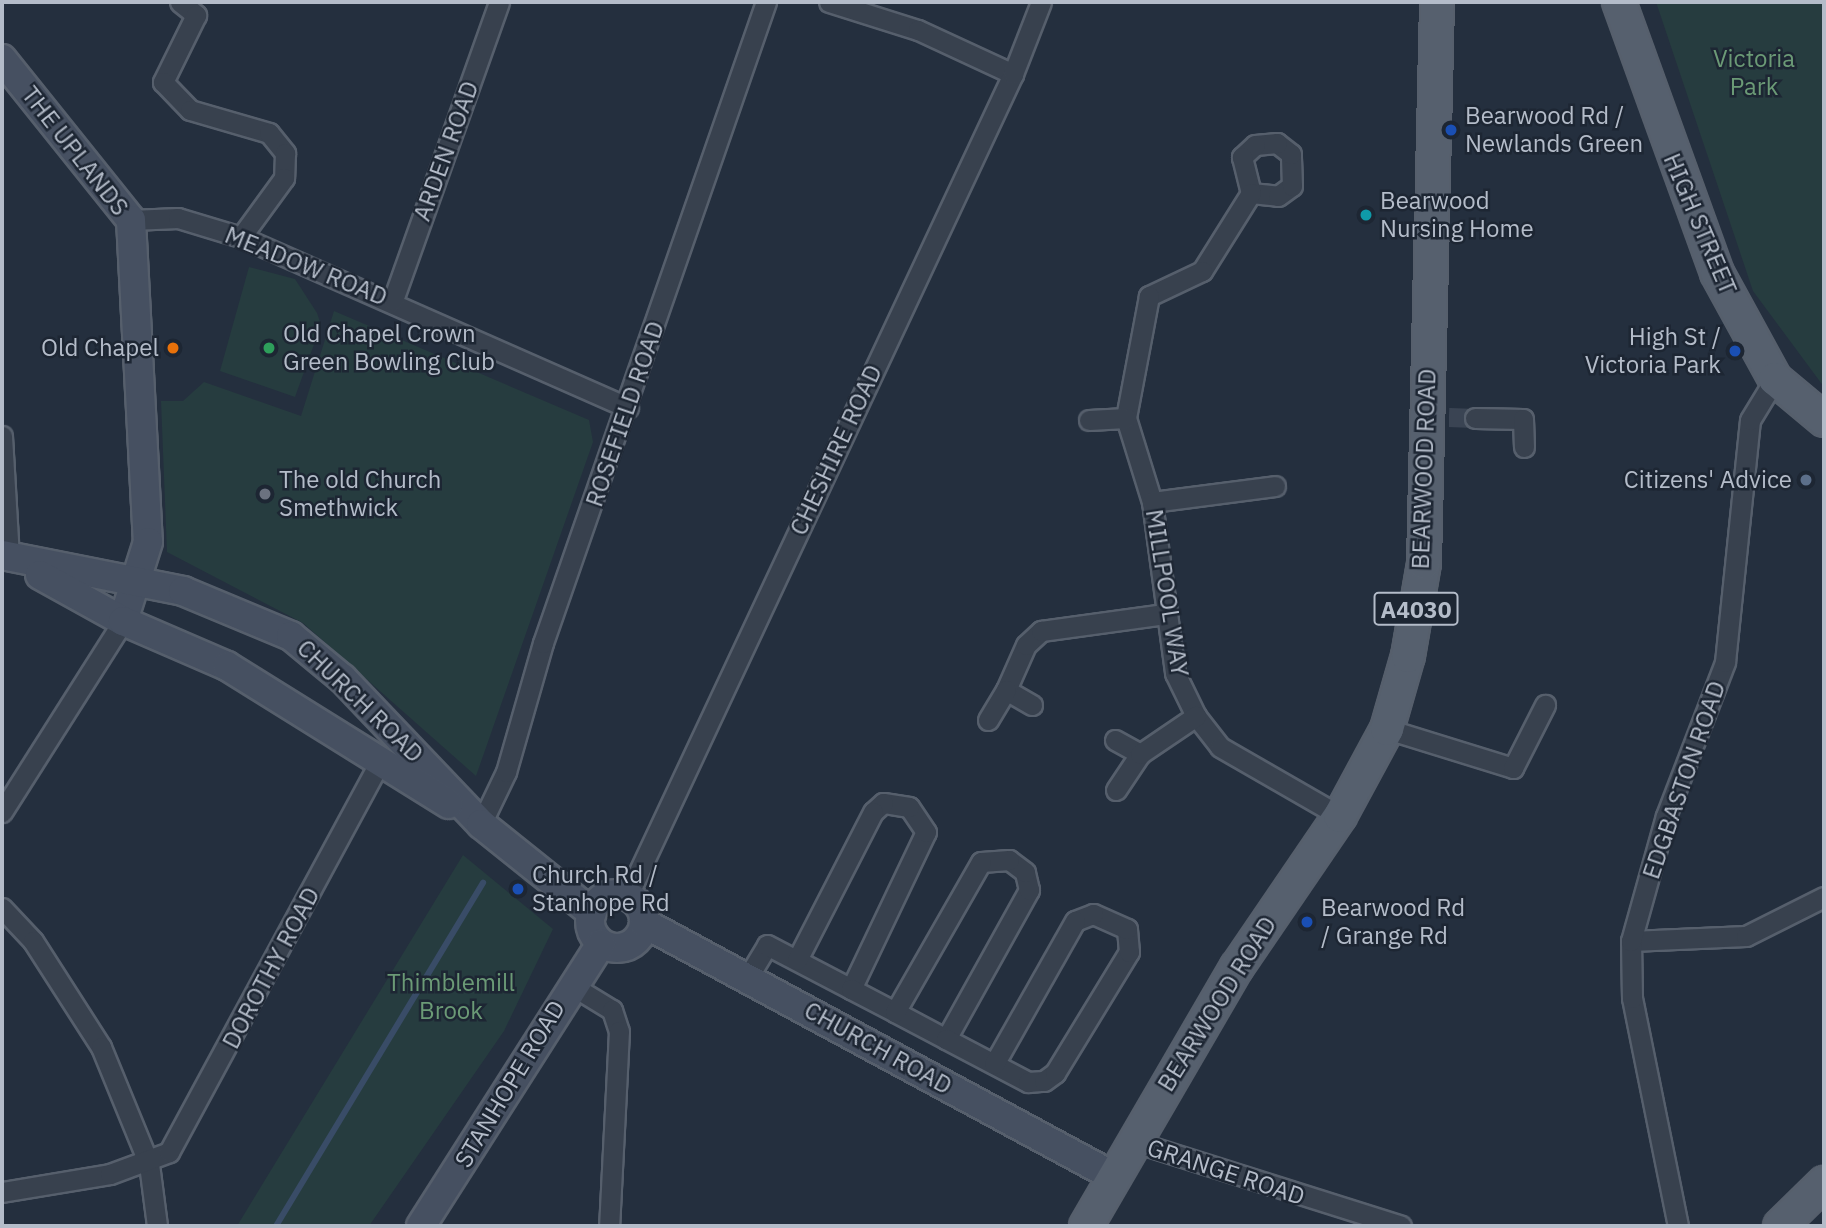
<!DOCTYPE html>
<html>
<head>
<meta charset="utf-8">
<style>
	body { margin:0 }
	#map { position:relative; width:1826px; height:1228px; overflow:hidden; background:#242f3e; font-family:"IBM Plex Sans",sans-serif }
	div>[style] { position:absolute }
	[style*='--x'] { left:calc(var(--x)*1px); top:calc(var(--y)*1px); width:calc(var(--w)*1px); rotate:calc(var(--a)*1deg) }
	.green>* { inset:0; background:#263c3f }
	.stream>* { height:6px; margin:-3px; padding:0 3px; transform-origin:3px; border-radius:3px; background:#394c67 }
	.street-tunnel>* { height:19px; margin-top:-9.5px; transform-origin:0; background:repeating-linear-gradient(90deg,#3a4453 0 19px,transparent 0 29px) }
	.roads { filter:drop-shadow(2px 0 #565f6c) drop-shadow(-2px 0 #565f6c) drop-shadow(0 2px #565f6c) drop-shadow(0 -2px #565f6c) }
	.street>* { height:19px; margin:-9.5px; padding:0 9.5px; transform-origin:9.5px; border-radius:9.5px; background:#38414e }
	.secondary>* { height:28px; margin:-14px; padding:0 14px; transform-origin:14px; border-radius:14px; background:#465061 }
	.secondary>.ring { margin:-14px; padding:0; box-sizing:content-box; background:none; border:28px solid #465061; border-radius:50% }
	.primary>* { height:32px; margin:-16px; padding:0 16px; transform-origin:16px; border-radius:16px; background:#56606e }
	.dots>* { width:19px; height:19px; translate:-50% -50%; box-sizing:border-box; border:4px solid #1d2633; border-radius:50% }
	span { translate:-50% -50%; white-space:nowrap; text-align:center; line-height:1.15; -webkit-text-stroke:5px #1d2633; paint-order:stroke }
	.shield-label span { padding:2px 5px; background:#1d2633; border:2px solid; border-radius:5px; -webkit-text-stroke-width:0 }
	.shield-label { font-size:23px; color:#b4bcc9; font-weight:700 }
	.park-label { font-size:24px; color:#6b9a76 }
	.poi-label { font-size:24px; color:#b4bcc9 }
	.left { translate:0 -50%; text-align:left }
	.right { translate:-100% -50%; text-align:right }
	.street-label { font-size:24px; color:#b4bcc9 }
	.frame { position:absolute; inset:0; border:4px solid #b4bcc9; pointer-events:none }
</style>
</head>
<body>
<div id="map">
	<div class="green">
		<i style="clip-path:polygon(1656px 2px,1824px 2px,1824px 387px,1753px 291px)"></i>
		<i style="clip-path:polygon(249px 267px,295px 279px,317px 313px,321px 325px,295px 397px,220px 371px)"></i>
		<i style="clip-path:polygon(334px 311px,589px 420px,593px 442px,476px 776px,303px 623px,167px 552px,161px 401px,183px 401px,204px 382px,301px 416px)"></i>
		<i style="clip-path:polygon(463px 855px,553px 929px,504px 1031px,369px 1226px,237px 1226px)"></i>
	</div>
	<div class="stream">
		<i style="--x:276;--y:1226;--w:401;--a:-58.9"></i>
	</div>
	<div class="street-tunnel">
		<i style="--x:1449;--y:417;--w:26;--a:2"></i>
	</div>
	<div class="roads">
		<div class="street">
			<i style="--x:180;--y:2;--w:21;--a:39"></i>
			<i style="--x:196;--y:15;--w:75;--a:116.2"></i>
			<i style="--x:163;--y:82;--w:39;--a:46"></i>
			<i style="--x:190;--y:110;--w:82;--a:16.2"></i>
			<i style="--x:269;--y:133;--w:26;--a:51"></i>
			<i style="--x:285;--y:153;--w:25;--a:92"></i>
			<i style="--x:284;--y:178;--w:73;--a:126.1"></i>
			<i style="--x:829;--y:2;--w:93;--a:17.5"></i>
			<i style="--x:918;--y:30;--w:105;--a:24.9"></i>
			<i style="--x:1251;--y:193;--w:27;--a:6"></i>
			<i style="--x:1278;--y:196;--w:17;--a:-36"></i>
			<i style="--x:1292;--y:186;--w:32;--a:-92"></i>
			<i style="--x:1291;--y:154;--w:18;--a:-142"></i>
			<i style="--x:1277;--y:143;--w:22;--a:175"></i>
			<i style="--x:1255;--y:145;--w:18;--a:137"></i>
			<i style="--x:1242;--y:157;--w:37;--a:76"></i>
			<i style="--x:1251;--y:193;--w:92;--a:122.1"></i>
			<i style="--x:1202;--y:271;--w:59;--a:154.7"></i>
			<i style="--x:1149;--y:296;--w:124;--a:100.7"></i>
			<i style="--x:1126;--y:418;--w:88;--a:72.8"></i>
			<i style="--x:1152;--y:502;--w:173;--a:82.3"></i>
			<i style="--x:1175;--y:673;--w:48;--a:64"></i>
			<i style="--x:1196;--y:716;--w:39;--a:52"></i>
			<i style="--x:1220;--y:747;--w:138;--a:29.9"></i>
			<i style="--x:131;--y:220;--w:47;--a:-2.4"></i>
			<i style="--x:178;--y:218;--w:66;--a:16.8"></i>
			<i style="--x:241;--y:237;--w:423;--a:23.8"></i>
			<i style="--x:393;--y:300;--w:316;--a:-70.4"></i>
			<i style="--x:1475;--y:418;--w:48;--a:1.2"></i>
			<i style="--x:1523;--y:419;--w:28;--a:88"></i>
			<i style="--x:1089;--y:420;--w:37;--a:-3"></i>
			<i style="--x:2;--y:436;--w:121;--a:86.7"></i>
			<i style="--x:1152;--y:502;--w:124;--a:-7.4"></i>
			<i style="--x:1032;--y:705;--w:30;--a:-150"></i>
			<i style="--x:1006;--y:690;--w:49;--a:-66"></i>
			<i style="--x:1026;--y:645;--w:21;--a:-43"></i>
			<i style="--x:1041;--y:631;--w:125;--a:-7.8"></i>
			<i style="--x:988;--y:720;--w:35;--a:-59"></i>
			<i style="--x:1387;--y:729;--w:132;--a:17.2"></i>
			<i style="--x:1513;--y:768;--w:71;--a:-63.1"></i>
			<i style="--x:1115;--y:740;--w:29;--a:29"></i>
			<i style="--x:1116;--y:790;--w:43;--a:-56.3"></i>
			<i style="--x:1140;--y:754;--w:68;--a:-34.2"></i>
			<i style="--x:2;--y:812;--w:226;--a:-57.6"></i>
			<i style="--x:481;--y:824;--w:58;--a:-64.3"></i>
			<i style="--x:506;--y:772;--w:134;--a:-74"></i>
			<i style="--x:543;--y:643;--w:679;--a:-70.82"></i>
			<i style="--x:627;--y:897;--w:909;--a:-64.87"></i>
			<i style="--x:1013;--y:74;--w:77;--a:-68.7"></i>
			<i style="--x:2;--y:908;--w:45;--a:46.8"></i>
			<i style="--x:33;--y:941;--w:126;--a:57.3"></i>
			<i style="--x:101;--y:1047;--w:126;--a:67.7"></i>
			<i style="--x:149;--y:1164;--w:63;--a:82.6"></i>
			<i style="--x:1631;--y:941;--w:115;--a:-2.5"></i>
			<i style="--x:1746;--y:936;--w:87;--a:-26.6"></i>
			<i style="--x:748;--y:977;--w:37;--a:-59"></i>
			<i style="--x:767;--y:945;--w:95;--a:27.6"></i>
			<i style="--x:851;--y:989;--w:174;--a:-64.5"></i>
			<i style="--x:926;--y:832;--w:30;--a:-124"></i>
			<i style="--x:909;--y:807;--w:26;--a:-171"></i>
			<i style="--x:883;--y:803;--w:13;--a:138"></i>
			<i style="--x:873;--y:812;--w:166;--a:117.2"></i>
			<i style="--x:571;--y:985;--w:48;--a:31.4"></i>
			<i style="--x:612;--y:1010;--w:22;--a:72"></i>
			<i style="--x:619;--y:1031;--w:195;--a:92.9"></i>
			<i style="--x:851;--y:989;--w:50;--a:27.6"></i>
			<i style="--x:895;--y:1012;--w:58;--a:27.9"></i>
			<i style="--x:946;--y:1039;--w:171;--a:-60.9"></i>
			<i style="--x:1029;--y:890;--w:18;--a:-103"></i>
			<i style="--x:1025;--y:872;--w:20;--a:-143"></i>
			<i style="--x:1009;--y:860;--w:28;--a:176"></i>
			<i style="--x:981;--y:862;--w:173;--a:119.8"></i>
			<i style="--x:946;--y:1039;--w:93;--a:27.7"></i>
			<i style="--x:1028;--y:1082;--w:16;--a:-4"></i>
			<i style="--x:1044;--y:1081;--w:14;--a:-36"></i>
			<i style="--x:1055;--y:1073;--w:142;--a:-58.6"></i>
			<i style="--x:1129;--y:952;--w:23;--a:-95"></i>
			<i style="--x:1127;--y:929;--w:37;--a:-156"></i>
			<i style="--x:1093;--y:914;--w:19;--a:159"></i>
			<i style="--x:1075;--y:921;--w:164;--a:119.5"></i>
			<i style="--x:1132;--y:1141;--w:282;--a:17.5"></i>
			<i style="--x:2;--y:1192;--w:109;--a:-9.5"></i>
			<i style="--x:110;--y:1174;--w:63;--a:-20.4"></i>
			<i style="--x:169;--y:1152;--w:444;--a:-61.6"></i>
			<i style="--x:1678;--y:1226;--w:233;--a:-101.4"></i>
			<i style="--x:1632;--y:998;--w:57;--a:-91"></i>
			<i style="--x:1631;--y:941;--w:130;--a:-74.4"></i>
			<i style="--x:1666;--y:816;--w:165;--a:-69"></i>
			<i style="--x:1725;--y:662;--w:243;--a:-84.1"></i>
			<i style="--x:1750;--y:420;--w:48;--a:-58.6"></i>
		</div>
		<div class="secondary">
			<i style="--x:2;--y:59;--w:206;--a:51.3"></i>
			<i style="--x:131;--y:220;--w:322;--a:87"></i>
			<i style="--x:148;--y:542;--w:83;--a:107.6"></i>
			<i style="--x:2;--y:555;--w:185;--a:11.2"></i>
			<i style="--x:183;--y:591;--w:117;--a:22.6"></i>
			<i style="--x:291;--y:636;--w:67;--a:39.6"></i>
			<i style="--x:343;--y:679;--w:200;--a:46.4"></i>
			<i style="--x:481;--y:824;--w:142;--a:38.7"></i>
			<i style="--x:40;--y:575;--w:95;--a:29"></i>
			<i style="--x:123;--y:621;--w:113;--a:23.4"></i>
			<i style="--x:227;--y:666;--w:261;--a:31.9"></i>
			<i class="ring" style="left:590px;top:894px;width:26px;height:26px"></i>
			<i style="--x:644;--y:923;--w:531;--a:28.35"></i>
			<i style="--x:421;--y:1226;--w:335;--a:-57.5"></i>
		</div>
		<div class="primary">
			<i style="--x:1619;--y:2;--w:288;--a:70.1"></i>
			<i style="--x:1717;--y:273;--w:121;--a:61.3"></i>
			<i style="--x:1775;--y:379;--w:64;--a:39.9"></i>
			<i style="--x:1086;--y:1226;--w:300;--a:-59.8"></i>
			<i style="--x:1237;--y:967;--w:183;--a:-55.7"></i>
			<i style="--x:1340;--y:816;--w:99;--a:-61.6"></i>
			<i style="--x:1387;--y:729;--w:76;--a:-74"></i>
			<i style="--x:1408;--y:656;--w:94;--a:-80.2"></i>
			<i style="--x:1424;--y:563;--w:561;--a:-88.67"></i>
			<i style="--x:1780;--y:1226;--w:62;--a:-44.3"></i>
		</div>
	</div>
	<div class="dots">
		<i style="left:1451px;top:130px;background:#1a4fb4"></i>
		<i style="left:1366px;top:215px;background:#0f9aa8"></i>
		<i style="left:173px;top:348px;background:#e8710a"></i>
		<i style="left:269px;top:348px;background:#2e9e5b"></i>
		<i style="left:1735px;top:351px;background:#1a4fb4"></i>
		<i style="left:1806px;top:480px;background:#5c6f8a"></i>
		<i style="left:265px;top:494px;background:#6b7280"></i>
		<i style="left:518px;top:889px;background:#1a4fb4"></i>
		<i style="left:1307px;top:922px;background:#1a4fb4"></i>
	</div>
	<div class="shield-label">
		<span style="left:1416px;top:609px">A4030</span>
	</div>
	<div class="park-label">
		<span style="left:1754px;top:73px">Victoria<br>Park</span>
		<span style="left:451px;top:997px">Thimblemill<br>Brook</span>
	</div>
	<div class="poi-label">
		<span class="left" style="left:1465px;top:130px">Bearwood Rd /<br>Newlands Green</span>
		<span class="left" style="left:1380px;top:215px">Bearwood<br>Nursing Home</span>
		<span class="left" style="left:283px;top:348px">Old Chapel Crown<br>Green Bowling Club</span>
		<span class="right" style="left:1721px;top:351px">High St /<br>Victoria Park</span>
		<span class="right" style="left:159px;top:348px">Old Chapel</span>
		<span class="left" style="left:279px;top:494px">The old Church<br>Smethwick</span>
		<span class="right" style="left:1792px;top:480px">Citizens' Advice</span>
		<span class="left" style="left:532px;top:889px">Church Rd /<br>Stanhope Rd</span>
		<span class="left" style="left:1321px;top:922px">Bearwood Rd<br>/ Grange Rd</span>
	</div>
	<div class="street-label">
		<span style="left:75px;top:151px;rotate:52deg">THE UPLANDS</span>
		<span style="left:446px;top:151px;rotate:-70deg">ARDEN ROAD</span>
		<span style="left:1700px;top:224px;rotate:67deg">HIGH STREET</span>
		<span style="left:306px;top:266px;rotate:22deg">MEADOW ROAD</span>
		<span style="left:625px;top:414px;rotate:-71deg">ROSEFIELD ROAD</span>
		<span style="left:836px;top:450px;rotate:-65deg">CHESHIRE ROAD</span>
		<span style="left:1424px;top:469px;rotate:-88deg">BEARWOOD ROAD</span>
		<span style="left:1167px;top:593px;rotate:81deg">MILLPOOL WAY</span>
		<span style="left:360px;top:701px;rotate:44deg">CHURCH ROAD</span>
		<span style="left:1684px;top:780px;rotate:-71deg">EDGBASTON ROAD</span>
		<span style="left:271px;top:968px;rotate:-62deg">DOROTHY ROAD</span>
		<span style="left:1217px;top:1004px;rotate:-58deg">BEARWOOD ROAD</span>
		<span style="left:878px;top:1048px;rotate:29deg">CHURCH ROAD</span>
		<span style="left:510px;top:1084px;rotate:-59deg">STANHOPE ROAD</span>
		<span style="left:1226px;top:1172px;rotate:18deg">GRANGE ROAD</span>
	</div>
	<div class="frame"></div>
</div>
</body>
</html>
